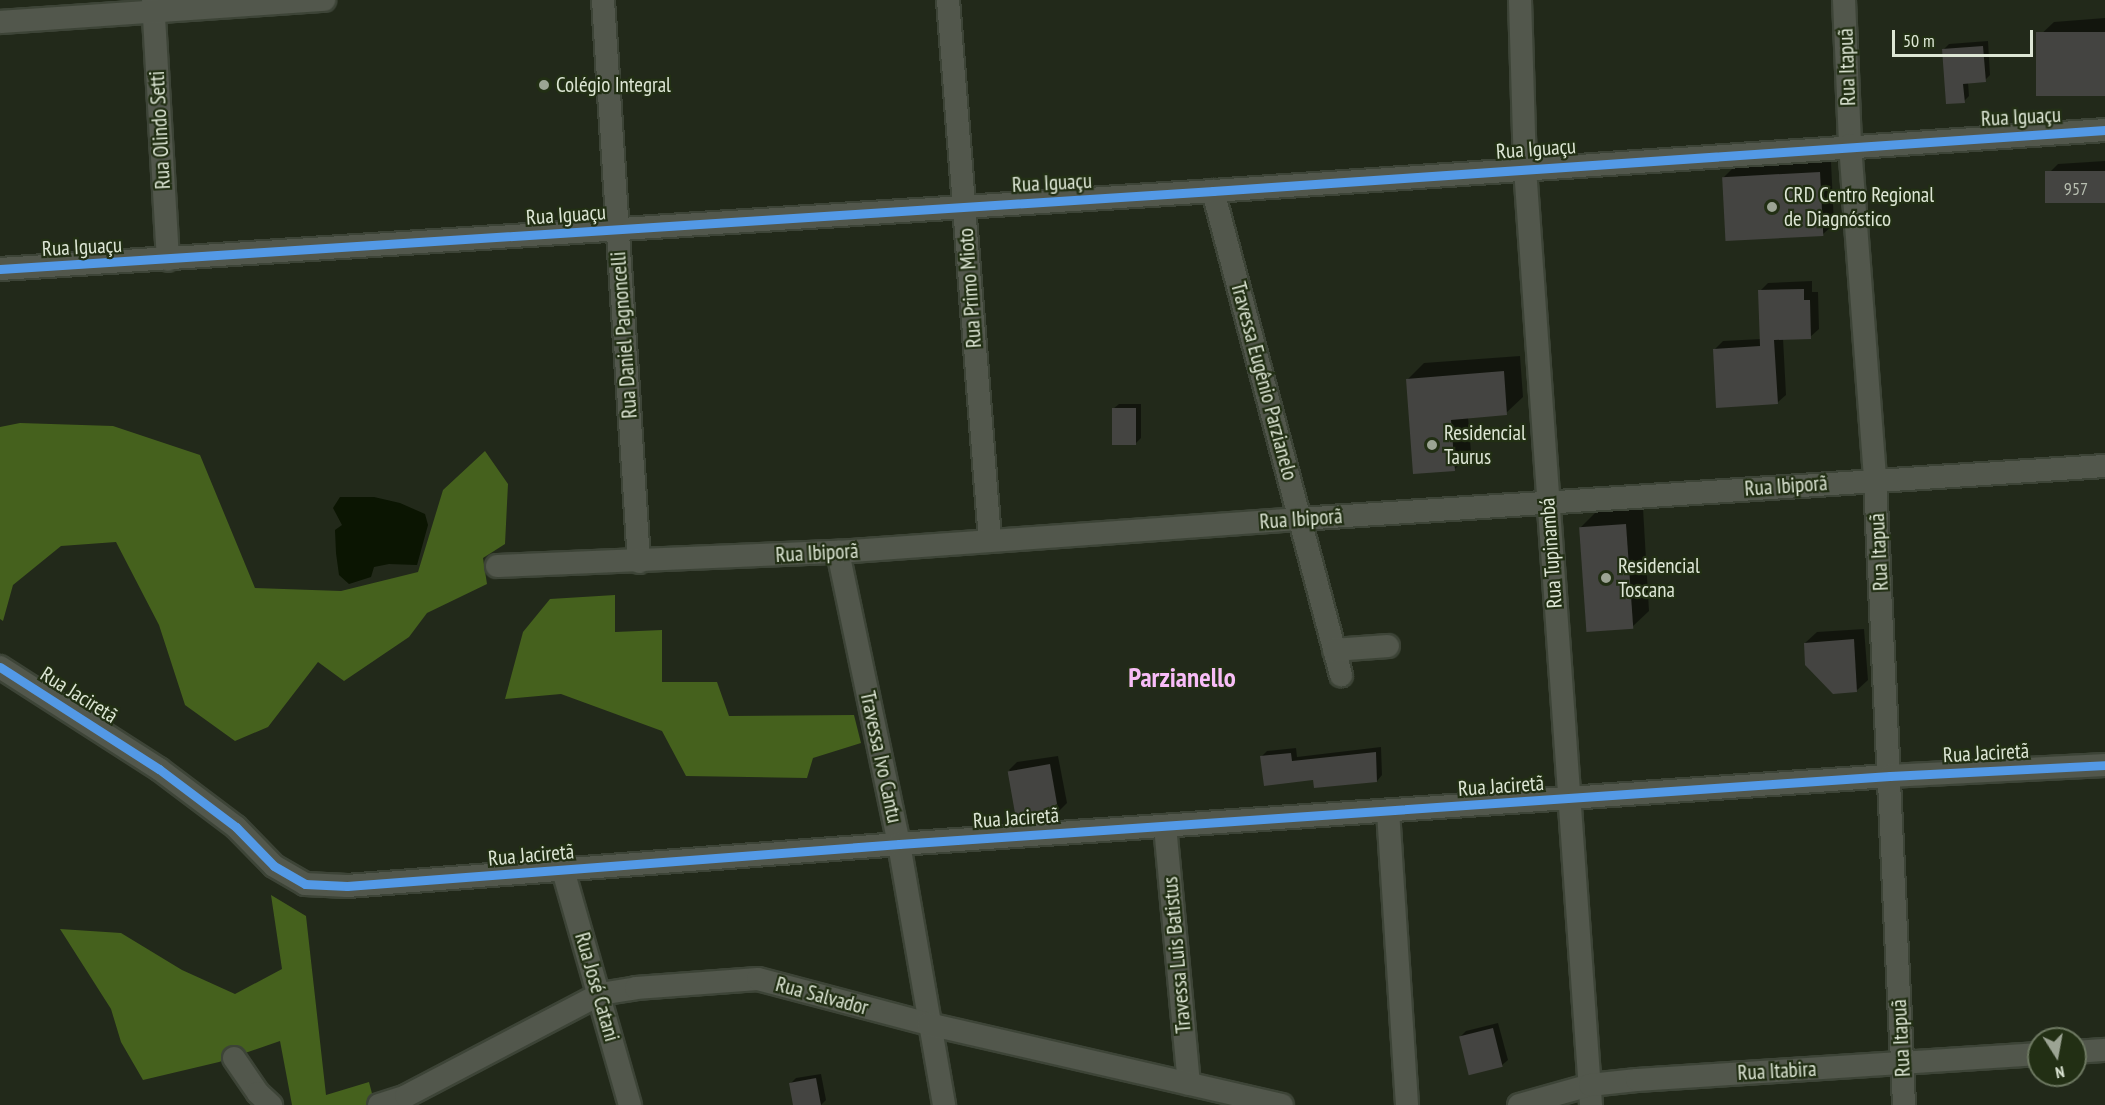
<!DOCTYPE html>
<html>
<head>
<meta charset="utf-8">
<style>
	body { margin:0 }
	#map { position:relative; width:2105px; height:1105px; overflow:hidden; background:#22291a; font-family:"PT Sans Narrow",sans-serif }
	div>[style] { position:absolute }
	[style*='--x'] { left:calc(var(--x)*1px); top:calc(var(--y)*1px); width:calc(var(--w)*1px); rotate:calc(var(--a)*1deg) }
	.forest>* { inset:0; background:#45611d }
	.water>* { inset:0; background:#0b1502 }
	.shadow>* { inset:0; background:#0007 }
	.building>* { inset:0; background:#444441; transform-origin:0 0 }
	.roads { filter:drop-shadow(2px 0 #3d4437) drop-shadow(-2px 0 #3d4437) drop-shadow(0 2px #3d4437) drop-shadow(0 -2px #3d4437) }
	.minor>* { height:22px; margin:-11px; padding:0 11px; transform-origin:11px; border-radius:11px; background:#52574c }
	.cycleway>* { height:9px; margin:-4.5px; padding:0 4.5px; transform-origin:4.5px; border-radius:4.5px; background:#5399e6 }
	.dots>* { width:16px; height:16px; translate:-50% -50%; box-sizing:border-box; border:3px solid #222f14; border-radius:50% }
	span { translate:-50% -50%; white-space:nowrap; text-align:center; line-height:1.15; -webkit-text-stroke:4.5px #222f14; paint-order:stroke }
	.number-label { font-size:18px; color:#b7beb0 }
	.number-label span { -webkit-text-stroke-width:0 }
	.street-label { font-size:21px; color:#dde6d5 }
	.poi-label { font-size:21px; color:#dde6d5 }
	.left { translate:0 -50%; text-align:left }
	.district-label { font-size:27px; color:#f8bdf7; font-weight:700 }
	.north { position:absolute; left:2027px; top:1027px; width:60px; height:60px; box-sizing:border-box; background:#222f14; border:2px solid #6d7861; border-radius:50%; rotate:169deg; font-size:16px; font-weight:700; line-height:24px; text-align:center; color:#dde6d5 }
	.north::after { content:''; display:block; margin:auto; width:21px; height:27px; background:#9ca494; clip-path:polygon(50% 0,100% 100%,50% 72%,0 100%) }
	.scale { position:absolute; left:1892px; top:30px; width:141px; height:27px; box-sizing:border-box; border:3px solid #dde6d5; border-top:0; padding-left:8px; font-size:18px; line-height:21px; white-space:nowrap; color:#dde6d5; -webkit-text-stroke:4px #222f14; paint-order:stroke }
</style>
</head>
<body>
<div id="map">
	<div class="forest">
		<i style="clip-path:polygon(20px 423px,113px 426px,200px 455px,255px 588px,341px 591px,418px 572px,443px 490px,485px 451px,508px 484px,505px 544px,483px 558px,487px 584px,427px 613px,409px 637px,344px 681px,318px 662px,268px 727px,235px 741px,185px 705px,159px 625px,116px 542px,61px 546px,13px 585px,3px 621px,0 619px,0 427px)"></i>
		<i style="clip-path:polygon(615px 595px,615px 632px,662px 630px,662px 682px,717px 682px,729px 716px,854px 715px,861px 743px,813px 758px,807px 778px,686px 776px,662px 731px,561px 694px,505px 699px,523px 632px,550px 599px)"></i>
		<i style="clip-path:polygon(271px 895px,306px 916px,326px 1095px,369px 1082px,375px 1105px,292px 1105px,280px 1041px,219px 1062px,143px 1080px,121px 1042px,111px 1009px,60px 929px,121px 933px,182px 970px,235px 994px,282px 969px)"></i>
	</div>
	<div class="water">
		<i style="clip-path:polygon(340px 497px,374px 497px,400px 503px,425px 514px,428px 525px,417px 565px,389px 564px,374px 567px,371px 577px,349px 584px,339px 575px,336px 553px,335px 530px,342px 525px,333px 508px)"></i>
	</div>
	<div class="shadow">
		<i style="clip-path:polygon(2105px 18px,2105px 94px,2037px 38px,2054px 22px)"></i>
		<i style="clip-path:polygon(1988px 41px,1990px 75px,1985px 80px,1968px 82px,1969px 96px,1964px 101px,1944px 49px,1949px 44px)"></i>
		<i style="clip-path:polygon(2105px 161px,2105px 201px,2047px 175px,2058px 164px)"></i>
		<i style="clip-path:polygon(1831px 162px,1834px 224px,1822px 235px,1723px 178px,1735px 166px)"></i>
		<i style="clip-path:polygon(1812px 281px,1812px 292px,1818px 292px,1819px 329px,1810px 337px,1783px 338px,1786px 395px,1777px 403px,1714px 350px,1723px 341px,1761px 339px,1760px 291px,1768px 283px)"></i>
		<i style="clip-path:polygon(1520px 356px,1523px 397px,1506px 413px,1468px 417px,1471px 452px,1455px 469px,1407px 380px,1424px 363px)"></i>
		<i style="clip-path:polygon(1119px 404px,1141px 404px,1141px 438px,1136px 443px,1113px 409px)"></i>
		<i style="clip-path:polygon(1643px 508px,1649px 611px,1632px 627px,1580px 528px,1597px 511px)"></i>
		<i style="clip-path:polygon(1864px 629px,1868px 680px,1856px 691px,1805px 643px,1817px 632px)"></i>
		<i style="clip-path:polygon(1381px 747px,1382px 775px,1377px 781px,1314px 778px,1262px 756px,1267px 751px,1296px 748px,1297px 757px)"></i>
		<i style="clip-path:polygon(1058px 756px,1067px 803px,1059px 811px,1009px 770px,1017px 762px)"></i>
		<i style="clip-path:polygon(1498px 1023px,1508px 1060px,1502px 1065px,1460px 1037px,1466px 1031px)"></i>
		<i style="clip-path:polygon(821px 1074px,826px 1100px,821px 1105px,795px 1105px,790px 1084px,796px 1078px)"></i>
	</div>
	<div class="building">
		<i style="left:2105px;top:32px;width:64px;height:69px;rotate:90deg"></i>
		<i style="clip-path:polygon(1983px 46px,1986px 82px,1963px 84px,1965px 103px,1946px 104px,1942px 49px)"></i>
		<i style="left:2105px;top:171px;width:32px;height:60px;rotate:90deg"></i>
		<i style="left:1820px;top:172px;width:64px;height:98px;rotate:87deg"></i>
		<i style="clip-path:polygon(1804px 289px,1804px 300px,1810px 300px,1811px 339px,1774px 340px,1778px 404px,1716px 408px,1713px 349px,1760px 346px,1758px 290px)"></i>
		<i style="clip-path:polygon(1504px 371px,1507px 415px,1451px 420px,1455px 471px,1413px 474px,1406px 379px)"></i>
		<i style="left:1136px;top:408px;width:37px;height:24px;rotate:90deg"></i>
		<i style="left:1626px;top:524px;width:105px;height:47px;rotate:86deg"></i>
		<i style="clip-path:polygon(1854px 639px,1857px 692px,1833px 694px,1805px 665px,1804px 643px)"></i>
		<i style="clip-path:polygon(1376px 752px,1377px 782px,1314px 788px,1313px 780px,1264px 786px,1260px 756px,1291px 753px,1292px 761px)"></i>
		<i style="left:1050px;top:764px;width:50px;height:43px;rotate:80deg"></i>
		<i style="left:1493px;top:1028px;width:40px;height:35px;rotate:76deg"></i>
		<i style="clip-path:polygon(816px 1078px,821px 1105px,793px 1105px,789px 1083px)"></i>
	</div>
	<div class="roads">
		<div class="minor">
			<i style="--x:153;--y:0;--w:260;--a:86.7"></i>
			<i style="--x:603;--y:0;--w:563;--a:86.33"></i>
			<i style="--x:948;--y:0;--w:542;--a:85.55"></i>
			<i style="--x:1520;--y:0;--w:168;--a:88.3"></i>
			<i style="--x:1525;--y:168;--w:939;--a:85.97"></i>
			<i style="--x:1844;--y:0;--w:145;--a:87.6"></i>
			<i style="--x:1850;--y:145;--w:336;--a:85.7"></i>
			<i style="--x:1875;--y:480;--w:626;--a:87.34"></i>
			<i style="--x:0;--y:22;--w:325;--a:-3.9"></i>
			<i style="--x:1213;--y:191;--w:501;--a:75.19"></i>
			<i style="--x:0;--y:269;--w:1216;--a:-3.68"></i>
			<i style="--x:1213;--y:191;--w:894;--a:-3.91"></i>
			<i style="--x:838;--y:552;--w:298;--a:78.2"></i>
			<i style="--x:899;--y:844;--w:265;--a:80.2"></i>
			<i style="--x:497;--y:566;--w:341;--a:-2.4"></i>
			<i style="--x:838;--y:552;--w:463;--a:-4.1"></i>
			<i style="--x:1300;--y:519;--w:807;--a:-3.77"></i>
			<i style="--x:1334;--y:650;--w:54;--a:-4.2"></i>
			<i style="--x:0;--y:667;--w:189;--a:32.7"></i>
			<i style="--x:159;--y:769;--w:96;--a:37"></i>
			<i style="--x:236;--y:827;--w:54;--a:45.7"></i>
			<i style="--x:274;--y:866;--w:36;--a:30"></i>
			<i style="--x:305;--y:884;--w:42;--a:2.7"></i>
			<i style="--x:347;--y:886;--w:554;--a:-4.35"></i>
			<i style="--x:899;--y:844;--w:993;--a:-3.93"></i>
			<i style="--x:1890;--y:776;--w:215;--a:-2.9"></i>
			<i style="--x:1388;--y:811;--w:295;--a:86.3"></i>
			<i style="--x:1165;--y:826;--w:259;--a:84.7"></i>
			<i style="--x:563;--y:870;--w:244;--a:74.1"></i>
			<i style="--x:2075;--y:1052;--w:30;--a:-4"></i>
			<i style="--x:234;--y:1058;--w:42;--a:55.6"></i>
			<i style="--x:258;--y:1093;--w:18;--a:43"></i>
			<i style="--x:379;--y:1105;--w:28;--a:-18"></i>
			<i style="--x:406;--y:1096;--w:219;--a:-27.7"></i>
			<i style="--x:600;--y:994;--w:36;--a:-9"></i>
			<i style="--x:636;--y:988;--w:122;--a:-4.2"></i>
			<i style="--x:758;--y:979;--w:176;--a:14.8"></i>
			<i style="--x:928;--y:1024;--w:363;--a:12.9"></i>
			<i style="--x:1519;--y:1105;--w:74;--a:-15.7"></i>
			<i style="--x:1590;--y:1085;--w:47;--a:-6.1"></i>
			<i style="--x:1637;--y:1080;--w:403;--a:-3.7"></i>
		</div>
	</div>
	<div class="cycleway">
		<i style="--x:0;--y:269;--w:1216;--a:-3.68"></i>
		<i style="--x:1213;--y:191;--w:894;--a:-3.91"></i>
		<i style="--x:0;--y:667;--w:189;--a:32.7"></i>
		<i style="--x:159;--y:769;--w:96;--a:37"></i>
		<i style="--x:236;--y:827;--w:54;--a:45.7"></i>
		<i style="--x:274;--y:866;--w:36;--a:30"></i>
		<i style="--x:305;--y:884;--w:42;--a:2.7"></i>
		<i style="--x:347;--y:886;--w:554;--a:-4.35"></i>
		<i style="--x:899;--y:844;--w:993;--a:-3.93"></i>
		<i style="--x:1890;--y:776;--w:215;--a:-2.9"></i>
	</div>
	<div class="dots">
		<i style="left:544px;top:85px;background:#9ca494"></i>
		<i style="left:1772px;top:207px;background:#9ca494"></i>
		<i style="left:1432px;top:445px;background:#9ca494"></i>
		<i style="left:1606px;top:578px;background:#9ca494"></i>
	</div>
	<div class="number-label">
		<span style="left:2076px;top:189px">957</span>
	</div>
	<div class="street-label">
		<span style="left:1847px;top:67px;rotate:-92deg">Rua Itapuã</span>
		<span style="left:2021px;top:117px;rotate:-3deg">Rua Iguaçu</span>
		<span style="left:160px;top:130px;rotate:-93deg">Rua Olindo Setti</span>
		<span style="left:1536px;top:149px;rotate:-4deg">Rua Iguaçu</span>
		<span style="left:1052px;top:183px;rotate:-3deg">Rua Iguaçu</span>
		<span style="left:566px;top:215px;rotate:-4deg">Rua Iguaçu</span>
		<span style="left:82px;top:247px;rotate:-3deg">Rua Iguaçu</span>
		<span style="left:970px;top:288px;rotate:-94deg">Rua Primo Mioto</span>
		<span style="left:624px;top:335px;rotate:-94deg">Rua Daniel Pagnoncelli</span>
		<span style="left:1264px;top:381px;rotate:75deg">Travessa Eugênio Parzianelo</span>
		<span style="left:1786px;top:486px;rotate:-4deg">Rua Ibiporã</span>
		<span style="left:1301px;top:519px;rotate:-4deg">Rua Ibiporã</span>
		<span style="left:1879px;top:552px;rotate:-93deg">Rua Itapuã</span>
		<span style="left:817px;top:553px;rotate:-3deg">Rua Ibiporã</span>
		<span style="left:1551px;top:553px;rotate:-94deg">Rua Tupinambá</span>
		<span style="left:79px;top:695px;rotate:32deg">Rua Jaciretã</span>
		<span style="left:1986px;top:753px;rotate:-3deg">Rua Jaciretã</span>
		<span style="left:881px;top:757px;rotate:78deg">Travessa Ivo Cantu</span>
		<span style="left:1501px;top:786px;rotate:-4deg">Rua Jaciretã</span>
		<span style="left:1016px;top:818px;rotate:-4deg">Rua Jaciretã</span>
		<span style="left:531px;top:855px;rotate:-5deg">Rua Jaciretã</span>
		<span style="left:1177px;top:955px;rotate:-95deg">Travessa Luis Batistus</span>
		<span style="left:597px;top:987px;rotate:74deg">Rua José Catani</span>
		<span style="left:822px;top:996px;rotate:15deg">Rua Salvador</span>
		<span style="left:1901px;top:1038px;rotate:-93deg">Rua Itapuã</span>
		<span style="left:1777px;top:1071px;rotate:-3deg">Rua Itabira</span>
	</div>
	<div class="poi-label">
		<span class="left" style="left:556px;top:85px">Colégio Integral</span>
		<span class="left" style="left:1784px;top:207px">CRD Centro Regional<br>de Diagnóstico</span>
		<span class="left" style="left:1444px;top:445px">Residencial<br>Taurus</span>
		<span class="left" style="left:1618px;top:578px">Residencial<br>Toscana</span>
	</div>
	<div class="district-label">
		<span style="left:1182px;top:678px">Parzianello</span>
	</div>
	<div class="north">N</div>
	<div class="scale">50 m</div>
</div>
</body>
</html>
